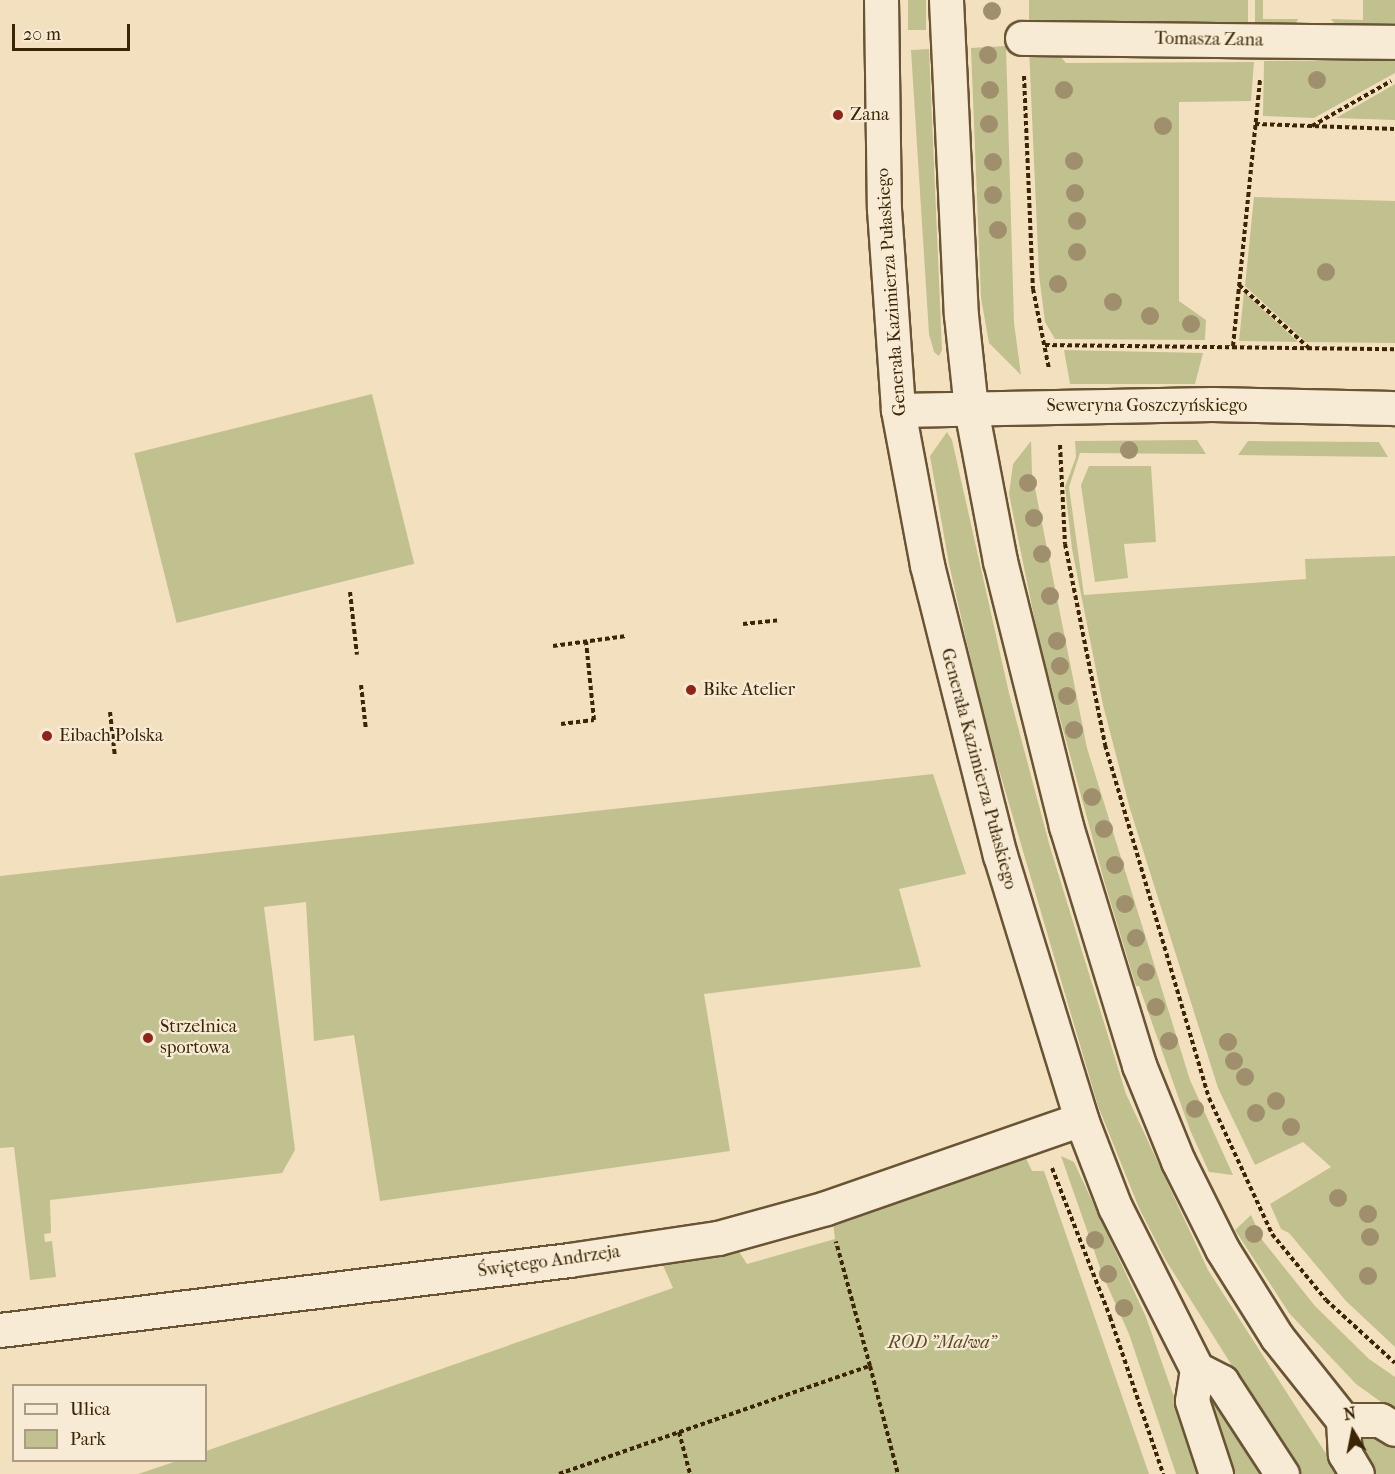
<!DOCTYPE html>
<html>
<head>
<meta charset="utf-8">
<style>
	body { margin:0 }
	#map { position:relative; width:1395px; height:1474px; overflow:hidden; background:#f3e0bf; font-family:"IM FELL French Canon",serif }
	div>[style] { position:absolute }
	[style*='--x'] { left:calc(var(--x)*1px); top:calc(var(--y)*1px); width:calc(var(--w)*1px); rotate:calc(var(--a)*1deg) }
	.green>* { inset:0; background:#c0c18f; transform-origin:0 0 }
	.path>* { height:4px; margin-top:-2px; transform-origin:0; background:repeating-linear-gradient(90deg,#3b2505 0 4.5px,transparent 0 7.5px) }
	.roads { filter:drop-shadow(2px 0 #695434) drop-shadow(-2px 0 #695434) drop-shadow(0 2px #695434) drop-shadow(0 -2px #695434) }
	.pedestrian>* { height:33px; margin:-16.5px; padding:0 16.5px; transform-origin:16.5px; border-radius:16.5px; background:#f7ebd5 }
	.minor>* { height:33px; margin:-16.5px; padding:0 16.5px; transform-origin:16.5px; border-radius:16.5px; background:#f7ebd5 }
	.secondary>* { height:33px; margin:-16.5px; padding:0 16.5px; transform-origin:16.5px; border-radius:16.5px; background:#f7ebd5 }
	.trees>* { width:18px; height:18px; margin:-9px; border-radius:50%; background:#a08f6c }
	.dots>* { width:16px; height:16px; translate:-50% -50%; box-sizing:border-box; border:3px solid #f7ebd5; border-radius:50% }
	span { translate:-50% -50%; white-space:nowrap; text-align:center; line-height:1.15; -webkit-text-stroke:4.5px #f7ebd5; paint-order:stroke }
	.street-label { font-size:18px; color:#3b2505 }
	.poi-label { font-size:18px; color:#3b2505 }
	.left { translate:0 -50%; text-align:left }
	.park-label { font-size:18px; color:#5c4c28; font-style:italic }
	.legend { position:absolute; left:12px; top:1384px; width:195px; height:78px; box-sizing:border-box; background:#f7ebd5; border:2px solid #ac9c82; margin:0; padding:8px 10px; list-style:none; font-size:18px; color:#3b2505 }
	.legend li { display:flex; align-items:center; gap:12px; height:30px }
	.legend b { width:30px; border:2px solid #ac9c82 }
	.north { position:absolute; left:1323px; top:1402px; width:60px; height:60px; -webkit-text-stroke:4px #f7ebd5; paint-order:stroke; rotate:350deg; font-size:16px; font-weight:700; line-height:24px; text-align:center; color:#3b2505 }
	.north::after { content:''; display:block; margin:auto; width:21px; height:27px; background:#3b2505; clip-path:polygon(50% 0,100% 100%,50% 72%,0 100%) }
	.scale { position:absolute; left:12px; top:24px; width:118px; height:27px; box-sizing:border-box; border:3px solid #3b2505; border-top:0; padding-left:8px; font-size:18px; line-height:21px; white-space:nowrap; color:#3b2505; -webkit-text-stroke:4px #f7ebd5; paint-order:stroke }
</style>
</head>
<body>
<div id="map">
	<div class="green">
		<i style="left:908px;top:0;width:18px;height:30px"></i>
		<i style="left:1029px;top:0;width:219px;height:29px"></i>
		<i style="clip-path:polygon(1255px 0,1263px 0,1263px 19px,1298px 19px,1294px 27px,1255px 27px)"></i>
		<i style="clip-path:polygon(1363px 0,1395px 0,1395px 25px,1336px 25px,1331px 19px,1363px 20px)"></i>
		<i style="clip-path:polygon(1006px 46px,1014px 323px,1021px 375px,989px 343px,981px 298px,971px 48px)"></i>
		<i style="clip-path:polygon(1037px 47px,1043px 57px,1061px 57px,1066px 63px,1254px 62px,1251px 101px,1179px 102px,1179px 301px,1206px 320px,1205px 340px,1055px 339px,1045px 322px,1039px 275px,1029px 48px)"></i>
		<i style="clip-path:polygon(929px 49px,942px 350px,939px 356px,934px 352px,929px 334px,911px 50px)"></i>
		<i style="clip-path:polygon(1395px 60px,1395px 73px,1314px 118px,1263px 116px,1264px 61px)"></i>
		<i style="clip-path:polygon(1395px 84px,1395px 120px,1336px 118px)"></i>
		<i style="clip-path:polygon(1254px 197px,1395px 201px,1395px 343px,1306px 342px,1245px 286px)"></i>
		<i style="clip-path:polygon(1244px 292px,1298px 342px,1239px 341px)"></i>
		<i style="clip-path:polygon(1064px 350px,1203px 353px,1195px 384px,1070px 384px)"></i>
		<i style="left:372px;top:394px;width:175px;height:245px;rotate:76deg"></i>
		<i style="clip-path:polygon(947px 432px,952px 440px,1009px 693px,1050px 847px,1126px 1094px,1208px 1270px,1339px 1474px,1300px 1474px,1165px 1259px,1139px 1208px,1098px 1106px,985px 722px,949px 564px,930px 456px)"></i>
		<i style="clip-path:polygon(1197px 440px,1206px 454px,1080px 453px,1069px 487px,1084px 595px,1306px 579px,1305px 559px,1395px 556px,1395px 1347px,1346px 1301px,1289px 1233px,1281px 1229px,1270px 1204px,1331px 1167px,1303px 1142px,1255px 1165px,1218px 1088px,1130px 809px,1103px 705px,1072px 549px,1065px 487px,1076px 457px,1075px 441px)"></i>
		<i style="clip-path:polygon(1031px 441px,1032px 473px,1087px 748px,1190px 1080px,1233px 1175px,1209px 1172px,1190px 1130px,1139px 986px,1136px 986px,1105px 884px,1039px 641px,1009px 494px,1013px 464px)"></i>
		<i style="clip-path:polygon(1248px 441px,1379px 442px,1388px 457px,1238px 455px)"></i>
		<i style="clip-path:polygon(1089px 466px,1151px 466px,1156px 542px,1124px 544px,1128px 578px,1095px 582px,1081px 485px)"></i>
		<i style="clip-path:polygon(933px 774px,966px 874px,899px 889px,921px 967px,704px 994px,730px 1151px,380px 1201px,354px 1035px,314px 1041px,306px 902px,264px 907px,295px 1150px,282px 1173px,50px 1200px,51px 1233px,44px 1234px,45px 1242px,52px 1241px,56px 1277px,30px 1280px,14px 1147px,0 1148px,0 876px)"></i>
		<i style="clip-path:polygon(1024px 1154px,1032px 1171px,1044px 1171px,1149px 1474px,138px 1474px,177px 1461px,206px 1460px,206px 1451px,673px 1288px,662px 1263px,738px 1250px,747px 1264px,835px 1239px,833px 1222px)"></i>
		<i style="clip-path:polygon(1061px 1156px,1074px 1162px,1146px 1317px,1201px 1474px,1176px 1474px,1129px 1334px,1103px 1276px)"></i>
		<i style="clip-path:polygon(1251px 1215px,1263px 1241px,1315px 1306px,1369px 1359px,1395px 1377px,1395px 1412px,1356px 1384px,1289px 1313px,1235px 1230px)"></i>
		<i style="clip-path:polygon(1209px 1388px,1267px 1474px,1230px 1474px,1205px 1389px)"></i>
		<i style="clip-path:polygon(1370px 1432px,1395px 1446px,1395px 1474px,1372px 1474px,1355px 1438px)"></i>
	</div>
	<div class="path">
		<i style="--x:1024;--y:76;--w:213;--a:87.6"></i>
		<i style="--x:1033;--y:289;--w:82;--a:78.7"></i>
		<i style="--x:1255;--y:124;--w:140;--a:2"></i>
		<i style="--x:1312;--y:126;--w:91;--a:-29.7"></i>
		<i style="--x:1239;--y:285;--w:94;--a:42"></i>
		<i style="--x:1045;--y:345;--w:350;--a:0.7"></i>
		<i style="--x:1233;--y:346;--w:269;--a:-84.2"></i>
		<i style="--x:1060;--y:445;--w:99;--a:87.1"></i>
		<i style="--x:1065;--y:544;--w:205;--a:78.7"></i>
		<i style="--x:1105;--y:745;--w:368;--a:73.6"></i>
		<i style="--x:1209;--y:1098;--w:150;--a:65.1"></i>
		<i style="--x:1272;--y:1234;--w:85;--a:50.7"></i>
		<i style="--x:1326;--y:1300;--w:93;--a:42.4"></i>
		<i style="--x:350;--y:592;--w:63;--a:83.7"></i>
		<i style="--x:743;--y:624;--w:37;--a:-6"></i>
		<i style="--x:553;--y:646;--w:74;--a:-7.8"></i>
		<i style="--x:361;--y:685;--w:45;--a:83.7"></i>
		<i style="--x:110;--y:712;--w:45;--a:83.7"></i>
		<i style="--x:561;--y:724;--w:33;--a:-7"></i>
		<i style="--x:594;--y:720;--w:79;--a:-95.8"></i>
		<i style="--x:1052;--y:1168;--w:160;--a:68.7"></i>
		<i style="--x:1110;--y:1317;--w:166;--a:71.3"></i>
		<i style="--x:870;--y:1366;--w:112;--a:75.5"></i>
		<i style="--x:679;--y:1432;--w:43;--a:75.3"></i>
		<i style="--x:559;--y:1474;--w:329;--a:-19.2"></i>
		<i style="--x:870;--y:1366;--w:129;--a:-105.3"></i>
	</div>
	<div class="roads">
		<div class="pedestrian">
			<i style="--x:1022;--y:38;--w:373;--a:0.6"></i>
		</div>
		<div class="minor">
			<i style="--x:898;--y:410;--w:314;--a:-1.1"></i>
			<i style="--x:1212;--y:404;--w:183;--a:1.3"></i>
			<i style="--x:0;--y:1330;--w:573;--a:-7.01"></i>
			<i style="--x:569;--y:1260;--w:151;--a:-8.4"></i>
			<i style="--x:718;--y:1238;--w:112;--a:-15.5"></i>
			<i style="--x:826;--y:1208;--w:270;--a:-19.2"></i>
		</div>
		<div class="secondary">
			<i style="--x:881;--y:0;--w:209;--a:89.2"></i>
			<i style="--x:884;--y:209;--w:201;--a:86"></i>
			<i style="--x:898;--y:410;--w:158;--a:79.4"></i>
			<i style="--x:927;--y:565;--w:299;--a:75.9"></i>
			<i style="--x:1000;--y:855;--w:276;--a:72.9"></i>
			<i style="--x:1081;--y:1119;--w:94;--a:68.9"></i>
			<i style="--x:1115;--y:1207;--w:182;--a:63.2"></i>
			<i style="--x:1197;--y:1369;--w:28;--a:27"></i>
			<i style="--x:1222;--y:1382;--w:110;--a:56.9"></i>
			<i style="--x:946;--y:0;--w:315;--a:87.3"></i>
			<i style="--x:961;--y:315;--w:95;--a:83.9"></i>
			<i style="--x:971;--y:409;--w:155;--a:79.2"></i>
			<i style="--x:1000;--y:561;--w:273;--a:76"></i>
			<i style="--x:1066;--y:826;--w:250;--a:73"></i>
			<i style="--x:1139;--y:1065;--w:104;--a:67.9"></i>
			<i style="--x:1178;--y:1161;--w:98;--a:63.4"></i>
			<i style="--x:1222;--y:1249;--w:104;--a:58"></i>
			<i style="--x:1277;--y:1337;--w:106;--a:51.5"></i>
			<i style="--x:1343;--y:1420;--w:34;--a:87"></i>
			<i style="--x:1345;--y:1454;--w:23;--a:59"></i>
			<i style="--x:1197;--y:1369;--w:32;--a:99"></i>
			<i style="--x:1192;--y:1401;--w:77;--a:71.8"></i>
			<i style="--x:1343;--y:1420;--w:37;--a:0"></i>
			<i style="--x:1380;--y:1420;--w:17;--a:31"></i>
		</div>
	</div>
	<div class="trees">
		<i style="left:992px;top:11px"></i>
		<i style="left:988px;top:55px"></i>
		<i style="left:1317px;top:80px"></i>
		<i style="left:990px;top:90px"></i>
		<i style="left:1064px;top:90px"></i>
		<i style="left:989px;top:124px"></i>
		<i style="left:1163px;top:126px"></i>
		<i style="left:1074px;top:161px"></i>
		<i style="left:993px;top:162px"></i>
		<i style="left:1075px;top:193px"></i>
		<i style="left:993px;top:195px"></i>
		<i style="left:1077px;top:221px"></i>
		<i style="left:998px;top:230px"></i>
		<i style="left:1077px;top:252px"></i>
		<i style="left:1326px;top:272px"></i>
		<i style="left:1058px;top:284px"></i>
		<i style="left:1113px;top:302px"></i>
		<i style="left:1150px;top:316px"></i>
		<i style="left:1191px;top:324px"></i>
		<i style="left:1129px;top:450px"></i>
		<i style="left:1028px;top:483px"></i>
		<i style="left:1034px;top:518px"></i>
		<i style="left:1042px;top:554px"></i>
		<i style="left:1050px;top:596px"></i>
		<i style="left:1057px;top:641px"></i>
		<i style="left:1060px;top:666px"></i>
		<i style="left:1067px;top:696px"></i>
		<i style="left:1074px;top:730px"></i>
		<i style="left:1092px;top:797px"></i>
		<i style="left:1104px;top:829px"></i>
		<i style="left:1115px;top:865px"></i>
		<i style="left:1125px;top:904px"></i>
		<i style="left:1136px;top:938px"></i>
		<i style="left:1146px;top:972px"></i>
		<i style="left:1156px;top:1007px"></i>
		<i style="left:1169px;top:1041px"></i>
		<i style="left:1228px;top:1042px"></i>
		<i style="left:1234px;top:1061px"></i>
		<i style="left:1245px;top:1077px"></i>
		<i style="left:1276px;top:1101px"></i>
		<i style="left:1195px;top:1109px"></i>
		<i style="left:1256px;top:1113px"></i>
		<i style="left:1291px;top:1127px"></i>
		<i style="left:1338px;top:1198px"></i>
		<i style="left:1368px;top:1214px"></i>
		<i style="left:1254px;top:1234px"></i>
		<i style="left:1370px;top:1237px"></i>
		<i style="left:1095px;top:1240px"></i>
		<i style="left:1108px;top:1274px"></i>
		<i style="left:1368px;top:1276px"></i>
		<i style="left:1124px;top:1308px"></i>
	</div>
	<div class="dots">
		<i style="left:838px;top:115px;background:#8f2418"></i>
		<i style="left:691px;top:690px;background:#8f2418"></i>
		<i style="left:47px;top:736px;background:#8f2418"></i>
		<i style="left:148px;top:1038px;background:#8f2418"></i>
	</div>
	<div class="street-label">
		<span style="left:1209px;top:40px;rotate:1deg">Tomasza Zana</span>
		<span style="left:892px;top:292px;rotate:-94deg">Generała Kazimierza Pułaskiego</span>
		<span style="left:1147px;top:406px">Seweryna Goszczyńskiego</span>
		<span style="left:978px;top:769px;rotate:75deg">Generała Kazimierza Pułaskiego</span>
		<span style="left:549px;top:1262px;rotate:-8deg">Świętego Andrzeja</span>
	</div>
	<div class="poi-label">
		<span class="left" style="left:850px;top:115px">Zana</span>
		<span class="left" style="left:703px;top:690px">Bike Atelier</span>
		<span class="left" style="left:59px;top:736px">Eibach Polska</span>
		<span class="left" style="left:160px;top:1038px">Strzelnica<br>sportowa</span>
	</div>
	<div class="park-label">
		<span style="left:942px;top:1343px">ROD "Malwa"</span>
	</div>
	<ul class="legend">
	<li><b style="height:8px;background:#f7ebd5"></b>Ulica</li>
	<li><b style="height:16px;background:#c0c18f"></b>Park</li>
	</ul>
	<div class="north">N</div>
	<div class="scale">20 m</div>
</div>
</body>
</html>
